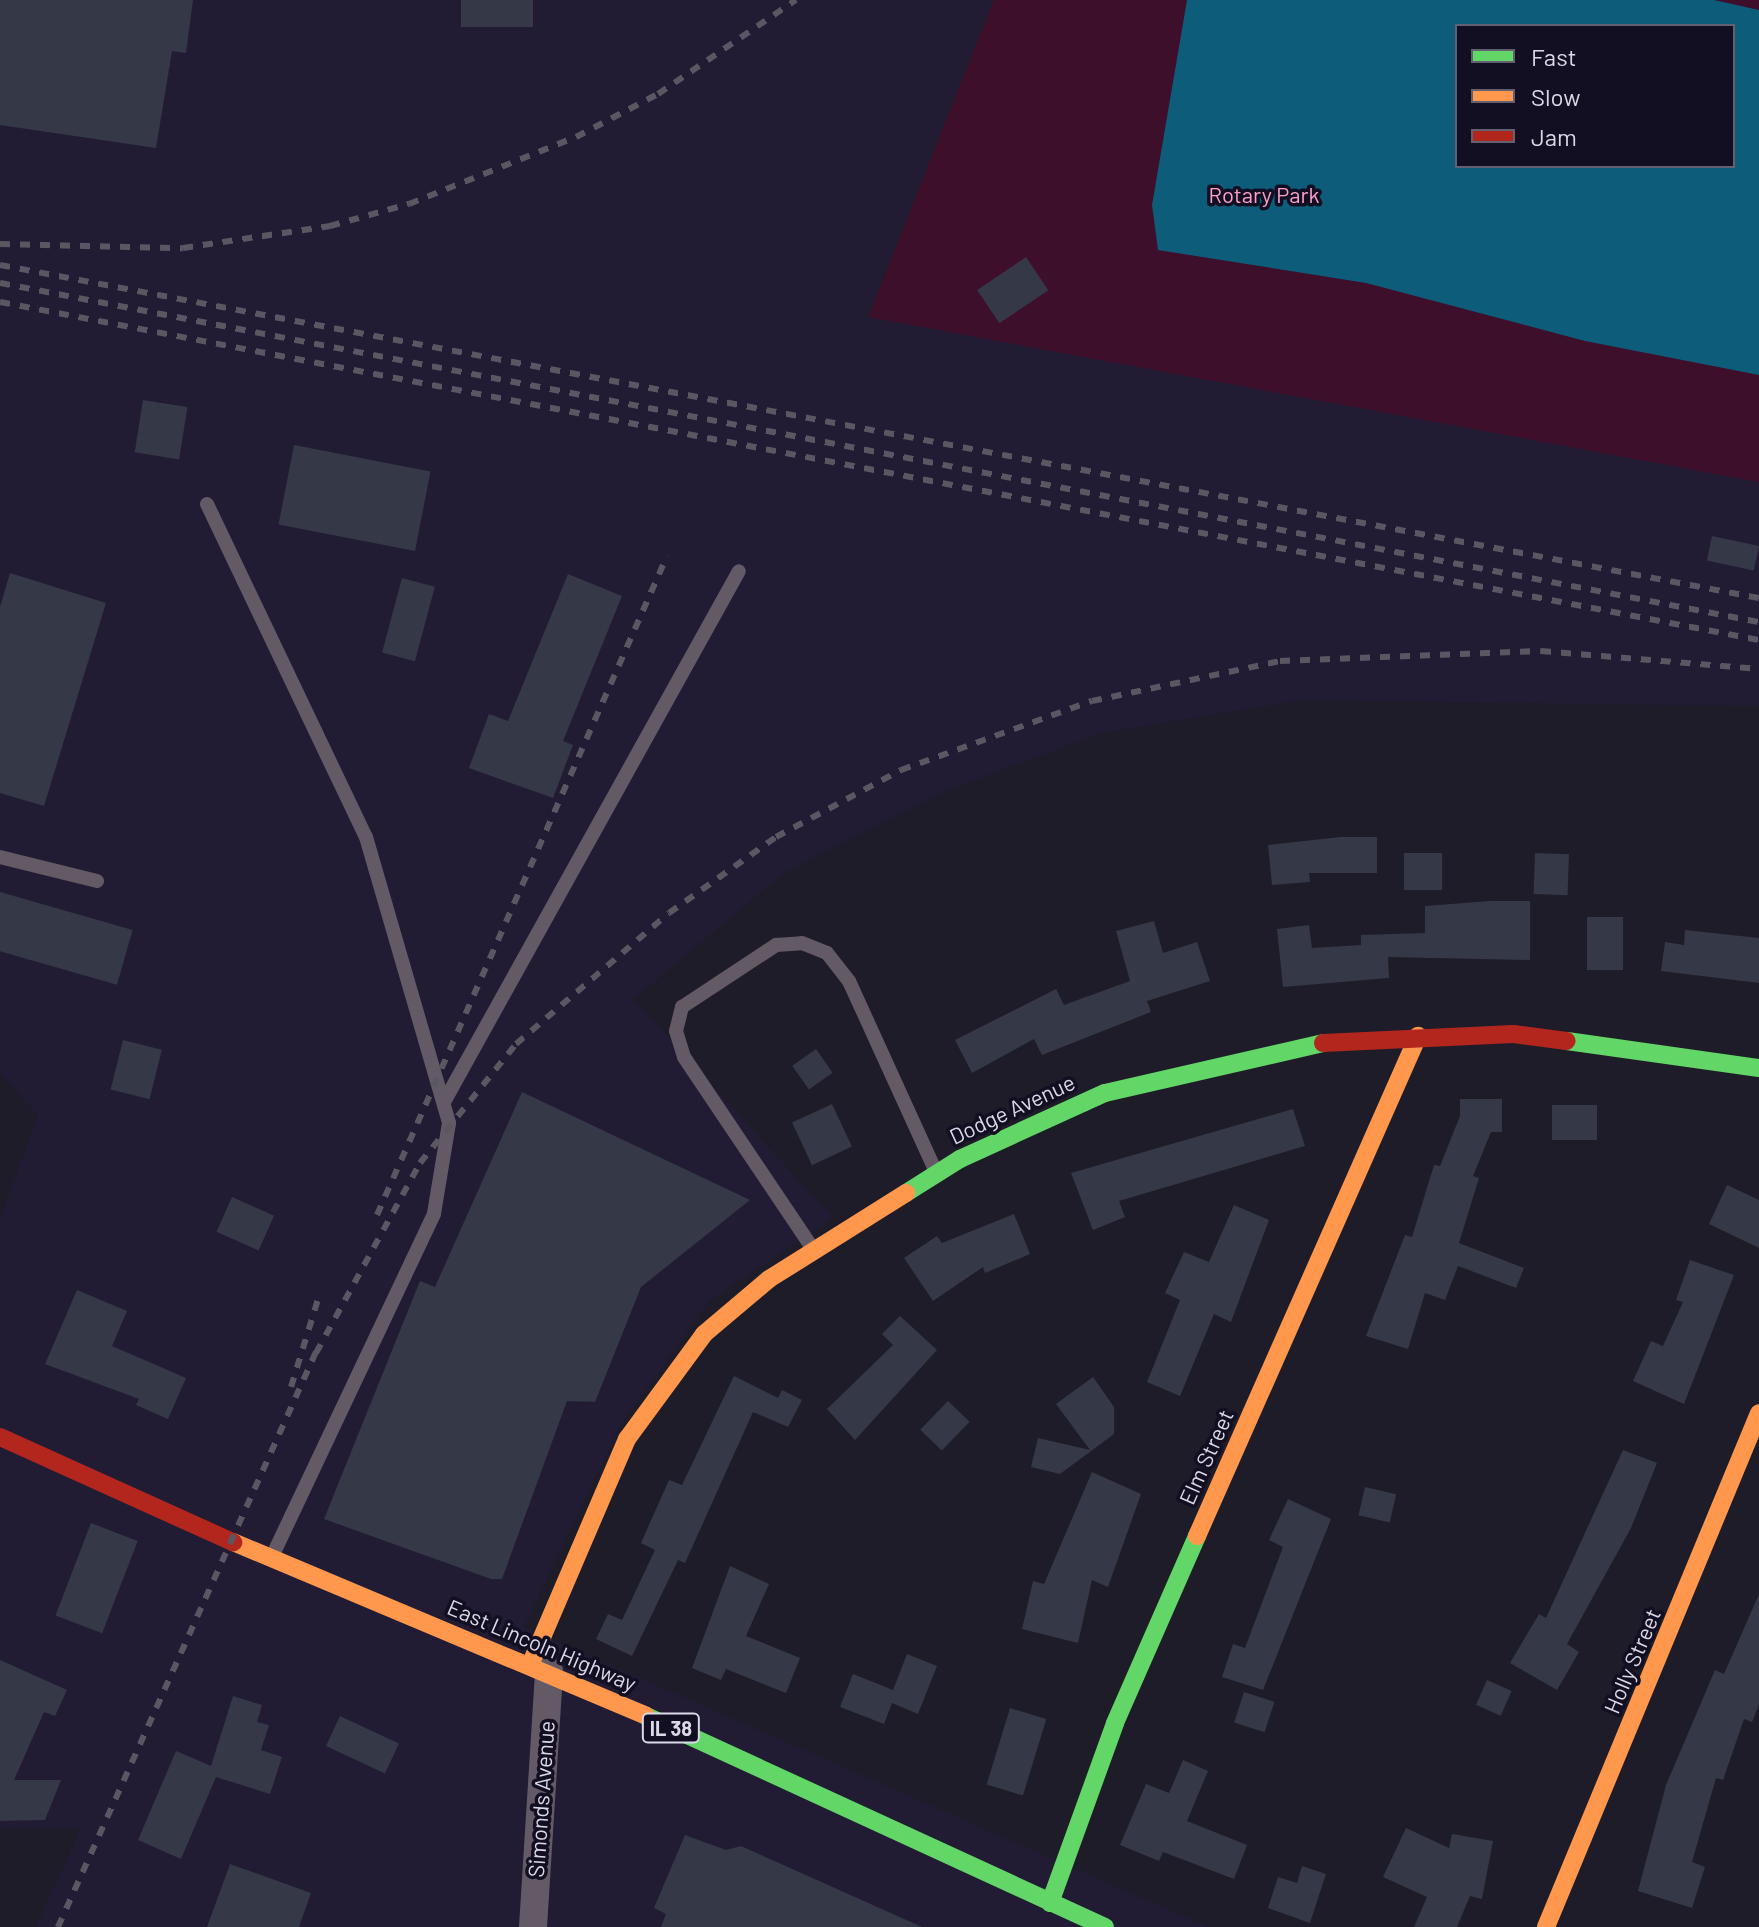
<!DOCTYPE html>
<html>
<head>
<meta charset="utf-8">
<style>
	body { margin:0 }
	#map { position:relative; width:1759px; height:1927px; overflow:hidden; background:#1e1c28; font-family:Barlow,sans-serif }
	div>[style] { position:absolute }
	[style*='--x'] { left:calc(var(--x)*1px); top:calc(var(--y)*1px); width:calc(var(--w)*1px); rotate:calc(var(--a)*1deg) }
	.built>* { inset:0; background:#211c34 }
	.green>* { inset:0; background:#3d0f2a }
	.water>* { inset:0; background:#0c5c7a }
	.building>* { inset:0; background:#353847; transform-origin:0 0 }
	.lane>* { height:14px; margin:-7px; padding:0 7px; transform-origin:7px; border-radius:7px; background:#645a66 }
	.street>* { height:28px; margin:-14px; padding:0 14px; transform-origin:14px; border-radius:14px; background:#645a66 }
	.fast>* { height:18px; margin:-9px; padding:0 9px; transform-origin:9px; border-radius:9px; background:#63d668 }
	.slow>* { height:18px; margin:-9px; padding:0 9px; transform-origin:9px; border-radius:9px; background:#ff974d }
	.jam>* { height:18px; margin:-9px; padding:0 9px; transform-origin:9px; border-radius:9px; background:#b3261e }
	.rail>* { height:6px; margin-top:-3px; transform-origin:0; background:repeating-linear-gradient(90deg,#5a5762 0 10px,transparent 0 20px) }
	span { translate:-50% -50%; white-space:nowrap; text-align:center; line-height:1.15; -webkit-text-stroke:7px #130f22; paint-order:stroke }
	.shield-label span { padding:2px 6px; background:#130f22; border:2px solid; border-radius:6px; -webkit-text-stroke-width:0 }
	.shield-label { font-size:20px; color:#dbd9e7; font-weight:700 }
	.park-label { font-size:22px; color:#fda1cb }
	.street-label { font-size:22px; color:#dbd9e7 }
	.legend { position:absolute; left:1455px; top:24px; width:280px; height:144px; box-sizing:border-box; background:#130f22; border:2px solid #636071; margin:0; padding:10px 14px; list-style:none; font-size:24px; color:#dbd9e7 }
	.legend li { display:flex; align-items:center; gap:16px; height:40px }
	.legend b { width:40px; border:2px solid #636071 }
</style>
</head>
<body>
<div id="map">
	<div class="built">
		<i style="clip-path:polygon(0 0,994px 0,868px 316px,1759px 479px,1759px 706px,1301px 700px,1102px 733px,950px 789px,785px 872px,634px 999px,833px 1218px,709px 1301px,620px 1426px,524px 1627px,1208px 1927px,36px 1927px,81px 1828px,0 1828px,0 1219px,38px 1116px,0 1072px)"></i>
	</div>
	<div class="green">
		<i style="clip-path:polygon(evenodd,994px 0,1759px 0,1759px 482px,868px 317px,994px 0,1457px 26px,1733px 26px,1733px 166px,1457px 166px,1457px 26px)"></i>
	</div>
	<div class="water">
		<i style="clip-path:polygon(evenodd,1187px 0,1714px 0,1759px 10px,1759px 375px,1585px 341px,1366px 283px,1158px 250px,1152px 205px,1187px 0,1457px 26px,1733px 26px,1733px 166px,1457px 166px,1457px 26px)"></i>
	</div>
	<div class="building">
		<i style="clip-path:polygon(0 0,193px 0,186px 53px,172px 51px,156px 148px,0 125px)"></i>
		<i style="left:461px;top:0;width:72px;height:27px"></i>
		<i style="left:1026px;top:257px;width:40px;height:59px;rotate:56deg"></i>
		<i style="left:143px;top:400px;width:45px;height:53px;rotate:9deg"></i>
		<i style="left:294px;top:445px;width:139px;height:81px;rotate:11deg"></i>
		<i style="left:1712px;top:536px;width:48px;height:25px;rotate:12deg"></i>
		<i style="clip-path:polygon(10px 573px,106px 603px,44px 806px,0 793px,0 607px)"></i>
		<i style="clip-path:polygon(568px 574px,622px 596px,563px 741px,573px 745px,553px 798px,469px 768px,489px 714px,508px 721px)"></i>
		<i style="left:402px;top:578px;width:34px;height:77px;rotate:15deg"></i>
		<i style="clip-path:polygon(1340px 837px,1377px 837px,1377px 873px,1309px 873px,1310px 882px,1272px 885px,1268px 845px)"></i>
		<i style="left:1404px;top:853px;width:38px;height:37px"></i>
		<i style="left:1535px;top:853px;width:34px;height:41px;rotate:2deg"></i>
		<i style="left:0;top:892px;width:138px;height:57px;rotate:16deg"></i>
		<i style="clip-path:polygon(1490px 901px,1530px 901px,1530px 960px,1388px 957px,1389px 978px,1283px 987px,1277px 929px,1309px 925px,1312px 948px,1361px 945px,1361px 935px,1425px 933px,1425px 906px)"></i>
		<i style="left:1587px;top:917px;width:36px;height:53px"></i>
		<i style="clip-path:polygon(1154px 921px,1163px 953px,1197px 942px,1210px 981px,1147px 1001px,1151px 1012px,1042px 1055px,1034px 1039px,972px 1073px,955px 1040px,1056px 989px,1064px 1005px,1130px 981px,1116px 931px)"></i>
		<i style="clip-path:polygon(1685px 930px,1759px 938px,1759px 983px,1661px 971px,1665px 942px,1684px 945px)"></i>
		<i style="left:123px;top:1040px;width:40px;height:51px;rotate:14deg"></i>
		<i style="left:816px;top:1049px;width:29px;height:29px;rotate:55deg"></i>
		<i style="clip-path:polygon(522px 1092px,750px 1200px,641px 1287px,595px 1402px,567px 1401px,502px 1579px,491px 1579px,324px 1519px,420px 1281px,435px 1287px)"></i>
		<i style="clip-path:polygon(1460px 1099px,1502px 1099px,1502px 1132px,1491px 1132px,1473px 1176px,1479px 1178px,1459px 1243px,1524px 1268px,1516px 1288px,1458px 1266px,1445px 1300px,1425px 1293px,1408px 1349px,1366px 1336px,1405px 1235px,1412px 1237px,1434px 1165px,1440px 1166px,1460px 1116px)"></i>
		<i style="left:832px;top:1104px;width:47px;height:44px;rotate:65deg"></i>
		<i style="left:1552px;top:1105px;width:45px;height:35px"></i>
		<i style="clip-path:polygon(1293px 1109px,1305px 1146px,1119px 1201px,1125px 1217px,1093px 1230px,1071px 1173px)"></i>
		<i style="clip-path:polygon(1727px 1185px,1759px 1200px,1759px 1248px,1709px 1224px)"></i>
		<i style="left:232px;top:1197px;width:46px;height:38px;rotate:24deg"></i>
		<i style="clip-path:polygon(1234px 1205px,1269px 1220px,1231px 1322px,1214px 1314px,1180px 1396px,1147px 1382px,1180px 1300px,1165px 1293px,1184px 1252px,1209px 1262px)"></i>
		<i style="clip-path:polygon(1014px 1214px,1030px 1254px,985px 1273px,983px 1267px,933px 1301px,904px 1258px,937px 1236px,942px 1243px)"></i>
		<i style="clip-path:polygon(1690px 1260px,1734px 1275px,1684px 1404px,1633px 1381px,1651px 1341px,1663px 1346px,1683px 1302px,1676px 1300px)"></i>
		<i style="clip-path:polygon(77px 1290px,127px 1311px,112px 1346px,186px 1378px,168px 1419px,136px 1405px,139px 1399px,45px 1364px)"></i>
		<i style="clip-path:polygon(900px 1316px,937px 1350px,855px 1440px,827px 1409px,893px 1345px,882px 1334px)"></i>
		<i style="clip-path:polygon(734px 1376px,778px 1398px,782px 1390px,802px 1400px,788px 1427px,753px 1412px,685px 1563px,678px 1560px,632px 1656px,596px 1639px,608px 1614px,622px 1620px,655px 1550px,641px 1543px,669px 1480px,682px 1485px)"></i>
		<i style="clip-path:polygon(1093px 1377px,1114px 1407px,1114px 1434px,1060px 1474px,1031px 1467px,1038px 1438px,1090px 1450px,1056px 1404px)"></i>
		<i style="left:948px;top:1401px;width:30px;height:40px;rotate:44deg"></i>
		<i style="clip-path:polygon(1623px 1450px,1657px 1463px,1631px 1528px,1567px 1644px,1579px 1652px,1557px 1690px,1510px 1663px,1539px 1614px,1546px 1618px)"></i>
		<i style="clip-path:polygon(1092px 1472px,1141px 1494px,1108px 1587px,1092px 1580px,1078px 1643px,1022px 1629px,1033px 1581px,1044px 1584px)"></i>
		<i style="left:1365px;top:1487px;width:32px;height:29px;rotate:13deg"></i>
		<i style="clip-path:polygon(1288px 1499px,1331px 1519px,1263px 1690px,1222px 1677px,1233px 1644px,1245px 1648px,1283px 1547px,1269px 1540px)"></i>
		<i style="left:91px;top:1523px;width:50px;height:99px;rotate:21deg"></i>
		<i style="clip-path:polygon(730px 1566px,769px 1584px,746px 1636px,800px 1658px,786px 1693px,726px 1669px,721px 1680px,692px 1668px)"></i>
		<i style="clip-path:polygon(1759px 1594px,1759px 1704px,1752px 1722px,1744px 1719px,1723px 1780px,1716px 1778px,1692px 1862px,1705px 1867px,1692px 1908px,1638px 1891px,1666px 1785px,1715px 1670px,1724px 1674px)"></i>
		<i style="clip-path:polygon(907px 1654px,937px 1666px,918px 1714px,892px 1703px,884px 1724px,840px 1707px,853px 1674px,893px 1690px)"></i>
		<i style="clip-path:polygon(0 1660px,67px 1690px,55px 1716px,44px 1712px,14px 1780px,61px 1780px,45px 1820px,0 1821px)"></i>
		<i style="left:1487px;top:1680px;width:27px;height:27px;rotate:24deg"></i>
		<i style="left:1244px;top:1692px;width:32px;height:32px;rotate:18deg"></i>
		<i style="clip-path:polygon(233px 1696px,262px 1705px,257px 1722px,269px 1725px,261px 1750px,282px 1757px,270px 1794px,216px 1777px,181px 1859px,138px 1840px,176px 1751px,211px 1766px)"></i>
		<i style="left:1010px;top:1708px;width:38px;height:80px;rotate:17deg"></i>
		<i style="left:340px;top:1716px;width:65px;height:33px;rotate:25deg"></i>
		<i style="clip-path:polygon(1183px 1760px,1208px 1771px,1187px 1821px,1247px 1845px,1234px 1879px,1163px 1852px,1159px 1861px,1120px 1845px,1146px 1784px,1169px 1793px)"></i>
		<i style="clip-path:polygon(1406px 1828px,1449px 1848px,1452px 1834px,1493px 1841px,1482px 1899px,1470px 1896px,1457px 1927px,1414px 1927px,1427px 1897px,1383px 1877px)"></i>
		<i style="clip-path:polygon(685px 1835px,726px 1850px,741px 1846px,922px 1927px,661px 1927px,666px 1914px,654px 1908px)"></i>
		<i style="clip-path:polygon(230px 1864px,311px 1893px,299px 1927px,207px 1927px)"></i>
		<i style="clip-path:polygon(1302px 1866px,1326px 1874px,1310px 1923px,1268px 1908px,1278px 1877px,1297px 1883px)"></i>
	</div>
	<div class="lane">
		<i style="--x:207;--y:504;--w:369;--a:64.5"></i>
		<i style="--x:366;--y:837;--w:298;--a:73.8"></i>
		<i style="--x:449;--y:1123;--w:92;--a:99.4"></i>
		<i style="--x:434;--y:1214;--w:377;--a:115.3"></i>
		<i style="--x:0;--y:857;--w:100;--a:13.9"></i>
		<i style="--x:444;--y:1102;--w:607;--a:-60.95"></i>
		<i style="--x:813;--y:1249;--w:231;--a:-123.9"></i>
		<i style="--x:684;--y:1057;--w:27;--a:-107"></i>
		<i style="--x:676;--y:1031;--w:25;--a:-76"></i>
		<i style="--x:682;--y:1007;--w:113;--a:-33.4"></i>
		<i style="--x:776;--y:945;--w:26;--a:-4"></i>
		<i style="--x:802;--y:943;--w:27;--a:22"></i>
		<i style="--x:827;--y:953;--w:36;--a:52"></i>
		<i style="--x:849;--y:981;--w:210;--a:65.5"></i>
	</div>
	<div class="street">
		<i style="--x:533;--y:1927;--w:256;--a:-86.4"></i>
	</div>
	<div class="fast">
		<i style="--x:1567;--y:1041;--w:194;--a:8"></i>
		<i style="--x:906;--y:1193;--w:64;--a:-32.2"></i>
		<i style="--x:960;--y:1159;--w:159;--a:-24.5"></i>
		<i style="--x:1105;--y:1093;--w:224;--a:-12.9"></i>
		<i style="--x:646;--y:1716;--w:505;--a:24.69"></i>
		<i style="--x:1050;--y:1903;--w:191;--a:-70.1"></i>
		<i style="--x:1115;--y:1723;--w:204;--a:-66.3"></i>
	</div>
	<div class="slow">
		<i style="--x:1197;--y:1536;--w:547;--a:-66.15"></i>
		<i style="--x:233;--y:1542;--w:448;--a:22.8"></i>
		<i style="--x:531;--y:1663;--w:244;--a:-66.8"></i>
		<i style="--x:627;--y:1439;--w:130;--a:-53.7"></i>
		<i style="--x:704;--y:1334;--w:85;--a:-40.2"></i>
		<i style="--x:769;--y:1279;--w:162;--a:-32.1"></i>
		<i style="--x:1546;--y:1927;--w:556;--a:-67.49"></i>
	</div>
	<div class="jam">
		<i style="--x:1323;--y:1043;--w:190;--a:-2.7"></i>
		<i style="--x:1513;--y:1034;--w:54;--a:7.4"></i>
		<i style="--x:0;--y:1437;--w:256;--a:24.3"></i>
	</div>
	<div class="rail">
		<i style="--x:0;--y:244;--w:183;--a:1.3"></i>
		<i style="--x:183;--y:248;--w:149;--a:-8.5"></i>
		<i style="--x:330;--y:226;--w:82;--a:-15.6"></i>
		<i style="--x:409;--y:204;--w:180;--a:-21.9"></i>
		<i style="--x:576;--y:137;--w:93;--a:-27.7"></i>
		<i style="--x:658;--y:94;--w:167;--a:-34.3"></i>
		<i style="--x:0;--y:265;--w:1790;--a:10.72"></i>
		<i style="--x:0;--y:283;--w:1791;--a:10.91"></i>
		<i style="--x:0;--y:302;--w:1791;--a:10.88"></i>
		<i style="--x:377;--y:1215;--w:720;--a:-66.25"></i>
		<i style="--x:316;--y:1353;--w:217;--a:-61.3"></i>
		<i style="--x:420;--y:1163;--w:153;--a:-51.1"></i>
		<i style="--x:516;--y:1044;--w:201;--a:-40.6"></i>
		<i style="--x:669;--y:913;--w:131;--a:-35.4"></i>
		<i style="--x:776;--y:837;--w:142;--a:-28.2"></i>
		<i style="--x:901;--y:770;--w:203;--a:-19.9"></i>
		<i style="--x:1092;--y:701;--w:192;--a:-12"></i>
		<i style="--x:1280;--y:661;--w:261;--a:-2.2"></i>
		<i style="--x:1541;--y:651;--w:219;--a:4.7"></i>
		<i style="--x:291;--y:1387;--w:98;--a:-72.9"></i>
		<i style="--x:58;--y:1927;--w:640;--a:-65.84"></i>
	</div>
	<div class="shield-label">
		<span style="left:671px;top:1728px">IL 38</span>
	</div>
	<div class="park-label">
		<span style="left:1264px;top:195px">Rotary Park</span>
	</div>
	<div class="street-label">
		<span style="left:1012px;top:1109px;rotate:-25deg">Dodge Avenue</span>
		<span style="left:1206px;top:1457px;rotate:-66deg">Elm Street</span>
		<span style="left:542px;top:1645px;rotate:23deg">East Lincoln Highway</span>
		<span style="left:1632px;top:1661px;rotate:-67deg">Holly Street</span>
		<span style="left:541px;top:1799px;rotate:-86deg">Simonds Avenue</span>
	</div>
	<ul class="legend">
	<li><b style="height:10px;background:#63d668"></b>Fast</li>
	<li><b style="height:10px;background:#ff974d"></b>Slow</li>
	<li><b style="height:10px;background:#b3261e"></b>Jam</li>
	</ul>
</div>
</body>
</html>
